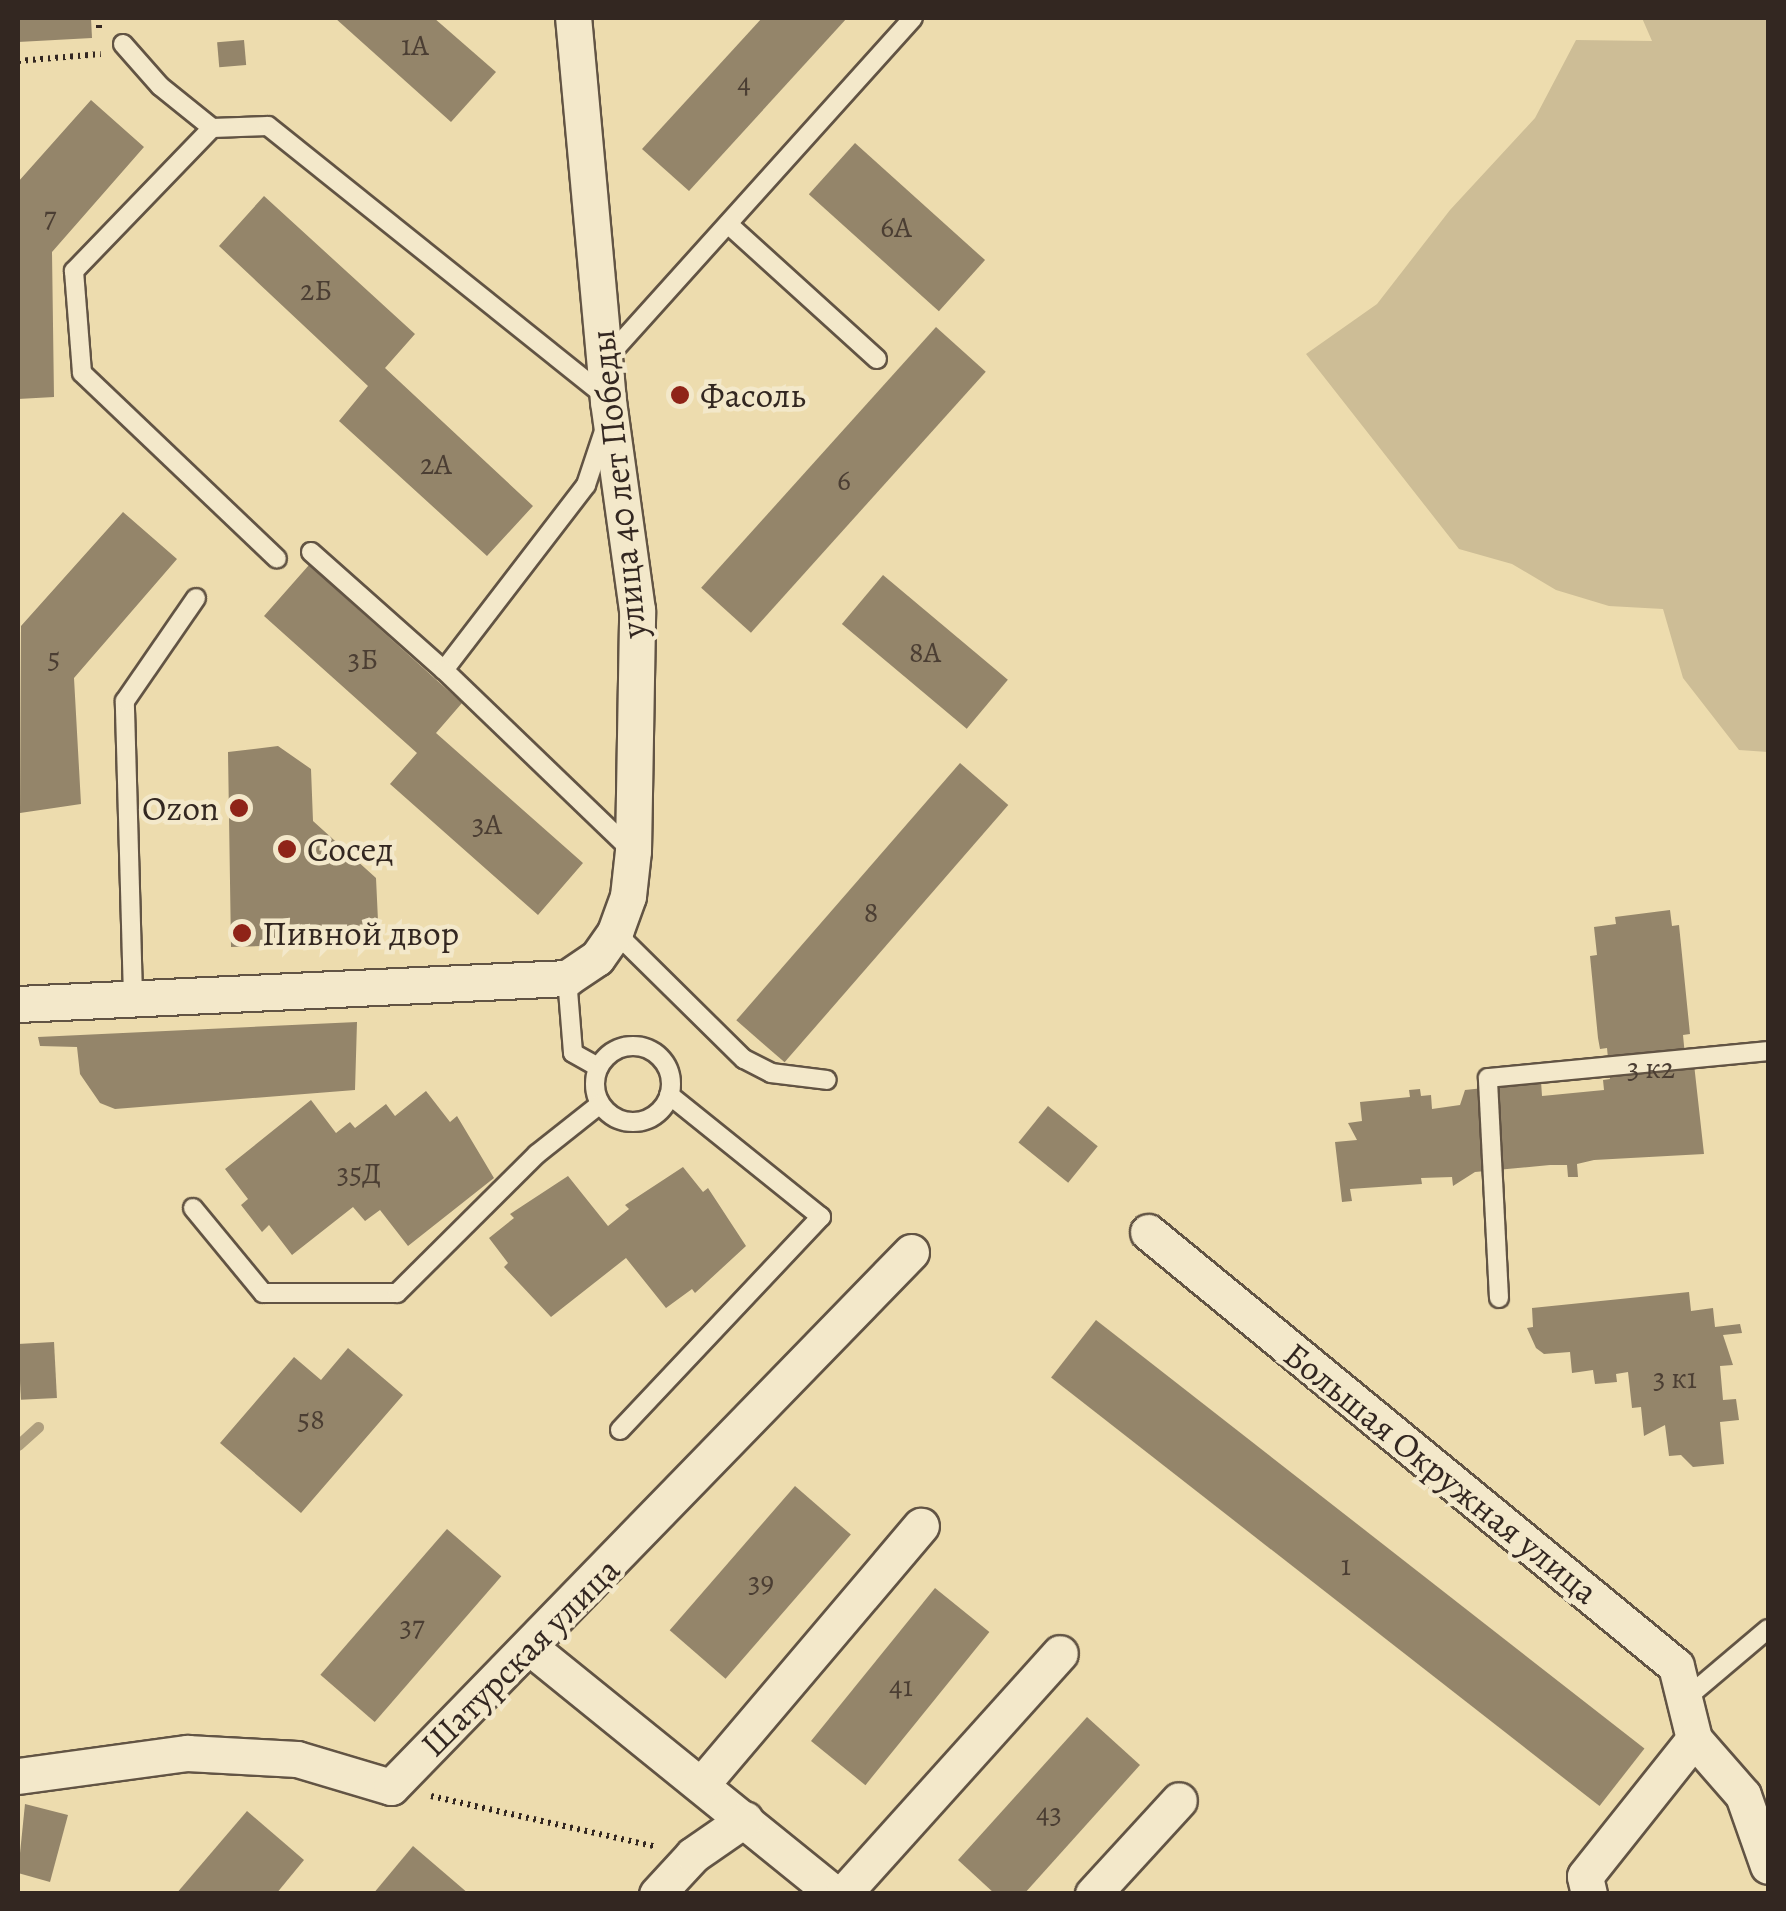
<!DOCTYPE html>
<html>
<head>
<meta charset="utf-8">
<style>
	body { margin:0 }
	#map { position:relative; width:1786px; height:1911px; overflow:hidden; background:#eddcae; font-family:Alegreya,serif }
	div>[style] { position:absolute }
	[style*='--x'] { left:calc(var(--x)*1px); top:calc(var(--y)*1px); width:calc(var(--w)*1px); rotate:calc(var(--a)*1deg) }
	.green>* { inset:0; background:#cdbd96 }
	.stream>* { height:11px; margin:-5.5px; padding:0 5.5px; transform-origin:5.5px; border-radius:5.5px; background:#ae9e7e }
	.building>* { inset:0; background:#94856a; transform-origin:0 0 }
	.path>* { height:6px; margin-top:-3px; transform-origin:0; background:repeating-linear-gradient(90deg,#332721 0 2.5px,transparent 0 7.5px) }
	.roads { filter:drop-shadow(2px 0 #625444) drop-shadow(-2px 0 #625444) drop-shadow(0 2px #625444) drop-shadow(0 -2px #625444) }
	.service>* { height:18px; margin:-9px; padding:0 9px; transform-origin:9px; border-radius:9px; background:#f3e8ca }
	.service>.ring { margin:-9px; padding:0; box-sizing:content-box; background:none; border:18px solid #f3e8ca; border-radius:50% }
	.minor>* { height:35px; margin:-17.5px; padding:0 17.5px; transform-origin:17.5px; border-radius:17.5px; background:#f3e8ca }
	.dots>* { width:28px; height:28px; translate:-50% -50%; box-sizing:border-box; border:5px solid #f3e8ca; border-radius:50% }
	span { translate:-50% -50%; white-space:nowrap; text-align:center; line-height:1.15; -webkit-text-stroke:9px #f3e8ca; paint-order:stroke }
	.number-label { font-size:30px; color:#4b3e33 }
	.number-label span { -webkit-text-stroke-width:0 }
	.poi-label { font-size:35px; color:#332721 }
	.left { translate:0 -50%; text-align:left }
	.right { translate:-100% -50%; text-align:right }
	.street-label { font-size:35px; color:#332721 }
	.frame { position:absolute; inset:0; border:20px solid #332721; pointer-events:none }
</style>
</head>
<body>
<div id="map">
	<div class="green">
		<i style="clip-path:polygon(1642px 18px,1768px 18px,1768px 752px,1739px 750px,1683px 678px,1663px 609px,1609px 606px,1556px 590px,1512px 564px,1459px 549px,1306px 354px,1377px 304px,1450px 210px,1535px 118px,1576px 40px,1652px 41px)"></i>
	</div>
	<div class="stream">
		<i style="--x:18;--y:1445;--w:27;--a:-42"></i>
	</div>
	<div class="building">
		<i style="clip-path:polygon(18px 18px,91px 18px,92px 38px,18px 42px)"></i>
		<i style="clip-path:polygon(335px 18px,434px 18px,496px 72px,451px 122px)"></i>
		<i style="clip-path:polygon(762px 18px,847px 18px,689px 191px,642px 149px)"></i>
		<i style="left:244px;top:40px;width:25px;height:27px;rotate:85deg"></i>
		<i style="clip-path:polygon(91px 100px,144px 147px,52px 252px,54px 397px,18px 399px,18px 182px)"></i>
		<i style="left:855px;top:143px;width:175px;height:69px;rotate:42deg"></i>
		<i style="clip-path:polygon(264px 196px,415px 334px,385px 368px,533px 506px,487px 556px,339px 421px,368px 386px,219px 246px)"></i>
		<i style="left:936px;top:327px;width:67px;height:351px;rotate:42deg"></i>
		<i style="clip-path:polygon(123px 512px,177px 559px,74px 678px,81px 804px,20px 813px,21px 626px)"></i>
		<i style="clip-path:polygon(309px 565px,462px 703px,436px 733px,583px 863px,538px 915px,390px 784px,417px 753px,264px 616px)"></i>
		<i style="left:883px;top:575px;width:163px;height:64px;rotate:40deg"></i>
		<i style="clip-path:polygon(278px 746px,311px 769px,313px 821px,376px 878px,379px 942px,231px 947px,228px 752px)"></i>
		<i style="left:960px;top:763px;width:64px;height:341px;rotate:41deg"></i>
		<i style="clip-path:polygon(1670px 910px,1672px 926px,1679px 925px,1690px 1034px,1683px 1035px,1685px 1056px,1693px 1055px,1704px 1154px,1594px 1160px,1577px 1164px,1578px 1177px,1568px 1177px,1567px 1165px,1550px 1165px,1475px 1172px,1453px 1186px,1452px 1177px,1421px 1178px,1422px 1184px,1350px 1189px,1352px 1201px,1342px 1202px,1335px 1142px,1357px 1140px,1348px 1123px,1362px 1121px,1360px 1102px,1410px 1097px,1409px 1090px,1420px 1089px,1421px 1096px,1431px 1095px,1432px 1109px,1460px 1105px,1465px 1090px,1493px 1087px,1493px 1081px,1541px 1081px,1542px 1096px,1604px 1090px,1603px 1080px,1610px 1079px,1607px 1048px,1600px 1049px,1598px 1038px,1590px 956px,1597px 955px,1594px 927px,1616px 924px,1615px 917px)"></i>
		<i style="clip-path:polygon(357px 1022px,355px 1090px,115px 1109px,100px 1103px,80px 1074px,77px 1047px,40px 1046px,38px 1037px)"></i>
		<i style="clip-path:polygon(426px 1091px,450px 1122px,457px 1116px,494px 1178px,408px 1246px,380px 1210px,365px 1221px,353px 1207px,292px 1255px,269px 1225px,262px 1232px,241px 1205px,248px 1199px,225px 1169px,311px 1100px,336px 1133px,350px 1122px,355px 1128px,386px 1104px,395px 1116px)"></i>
		<i style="left:1048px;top:1106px;width:64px;height:47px;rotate:39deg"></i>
		<i style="clip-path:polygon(683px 1167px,703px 1192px,708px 1188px,746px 1246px,695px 1293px,692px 1289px,666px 1308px,626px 1258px,551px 1317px,504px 1267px,508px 1263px,489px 1238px,514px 1218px,510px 1214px,568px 1176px,608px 1226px,629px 1209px,625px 1205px)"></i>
		<i style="clip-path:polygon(1689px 1292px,1691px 1311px,1713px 1308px,1715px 1327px,1740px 1324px,1742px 1333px,1723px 1335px,1733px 1365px,1720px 1366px,1723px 1400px,1736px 1399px,1739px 1420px,1720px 1422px,1724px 1464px,1693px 1467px,1681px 1455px,1669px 1456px,1665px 1425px,1644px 1436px,1641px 1407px,1632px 1408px,1628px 1372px,1616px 1374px,1617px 1382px,1595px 1384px,1593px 1370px,1572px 1373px,1570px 1352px,1544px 1354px,1536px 1348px,1527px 1328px,1533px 1327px,1532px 1308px)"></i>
		<i style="left:1096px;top:1320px;width:696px;height:73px;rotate:38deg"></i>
		<i style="left:54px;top:1342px;width:56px;height:36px;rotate:87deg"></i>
		<i style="clip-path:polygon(348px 1348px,403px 1395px,301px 1513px,220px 1443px,294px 1357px,321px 1380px)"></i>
		<i style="left:795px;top:1486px;width:74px;height:191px;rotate:41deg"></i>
		<i style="left:447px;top:1529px;width:72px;height:193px;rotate:41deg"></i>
		<i style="left:935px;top:1588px;width:70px;height:197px;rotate:39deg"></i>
		<i style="clip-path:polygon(1087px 1717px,1140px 1765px,1024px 1894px,995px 1894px,958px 1860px)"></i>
		<i style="clip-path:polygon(25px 1804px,68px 1815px,50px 1882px,18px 1873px)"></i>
		<i style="clip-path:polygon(247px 1811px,304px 1860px,276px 1894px,176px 1894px)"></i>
		<i style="clip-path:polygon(413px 1846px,469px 1894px,373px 1894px)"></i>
	</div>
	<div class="path">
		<i style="--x:99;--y:18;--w:14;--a:90"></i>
		<i style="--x:18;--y:61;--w:83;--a:-4.8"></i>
		<i style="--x:431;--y:1796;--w:228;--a:12.7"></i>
	</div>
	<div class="roads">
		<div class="service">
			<i style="--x:123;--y:44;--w:56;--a:48.6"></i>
			<i style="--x:160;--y:86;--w:67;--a:38.9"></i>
			<i style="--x:212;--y:128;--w:56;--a:-2"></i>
			<i style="--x:268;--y:126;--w:430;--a:38.7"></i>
			<i style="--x:212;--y:128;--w:199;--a:134"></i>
			<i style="--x:74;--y:271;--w:102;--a:85.5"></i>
			<i style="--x:82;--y:373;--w:269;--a:43.6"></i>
			<i style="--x:728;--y:224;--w:201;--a:42.2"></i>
			<i style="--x:605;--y:360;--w:460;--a:-48"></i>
			<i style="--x:311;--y:552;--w:178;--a:41.6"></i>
			<i style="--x:444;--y:670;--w:233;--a:-52.5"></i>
			<i style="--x:586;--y:485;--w:54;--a:-71.6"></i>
			<i style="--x:444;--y:670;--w:260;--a:43.9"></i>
			<i style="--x:615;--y:932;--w:181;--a:44.6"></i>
			<i style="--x:744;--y:1059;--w:30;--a:27"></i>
			<i style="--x:771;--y:1073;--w:56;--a:7.1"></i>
			<i style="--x:567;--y:978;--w:75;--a:85.4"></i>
			<i style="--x:573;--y:1053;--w:29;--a:29"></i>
			<i style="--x:133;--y:996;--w:295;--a:-91.6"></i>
			<i style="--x:125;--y:701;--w:125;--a:-55.4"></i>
			<i class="ring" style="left:595px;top:1046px;width:58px;height:58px"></i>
			<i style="--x:193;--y:1208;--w:110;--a:50.5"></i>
			<i style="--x:263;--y:1293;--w:134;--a:0"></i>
			<i style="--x:397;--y:1293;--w:197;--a:-44.8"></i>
			<i style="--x:537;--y:1154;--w:80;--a:-38.4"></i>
			<i style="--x:1499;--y:1298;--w:220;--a:-92.9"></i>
			<i style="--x:1488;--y:1078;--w:281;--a:-5.5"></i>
			<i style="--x:620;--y:1430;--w:293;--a:-46.7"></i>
			<i style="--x:821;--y:1217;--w:195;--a:-141.2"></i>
			<i style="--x:1684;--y:1700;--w:110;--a:-40.2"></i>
		</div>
		<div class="minor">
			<i style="--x:18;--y:1004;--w:550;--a:-2.71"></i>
			<i style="--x:567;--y:978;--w:36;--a:-34"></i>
			<i style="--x:597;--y:958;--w:32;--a:-55"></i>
			<i style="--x:615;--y:932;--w:38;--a:-70"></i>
			<i style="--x:628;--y:896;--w:45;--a:-83.7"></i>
			<i style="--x:633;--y:851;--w:241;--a:-89"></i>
			<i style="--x:637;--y:610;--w:211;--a:-97.9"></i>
			<i style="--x:608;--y:401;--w:385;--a:-95.2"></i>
			<i style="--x:1148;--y:1232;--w:683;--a:39.42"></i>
			<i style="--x:1676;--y:1666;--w:75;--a:76.1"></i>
			<i style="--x:1694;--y:1739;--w:74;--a:48.8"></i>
			<i style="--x:1743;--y:1795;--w:75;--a:70.6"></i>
			<i style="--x:532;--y:1649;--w:390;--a:39"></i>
			<i style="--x:18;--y:1776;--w:171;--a:-7.8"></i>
			<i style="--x:187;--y:1753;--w:110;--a:3.1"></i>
			<i style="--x:297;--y:1759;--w:98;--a:16.6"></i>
			<i style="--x:391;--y:1787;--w:746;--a:-45.81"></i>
			<i style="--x:701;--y:1785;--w:340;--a:-49.7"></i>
			<i style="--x:657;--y:1894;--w:53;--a:-47.3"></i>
			<i style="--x:693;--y:1855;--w:63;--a:-34.7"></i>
			<i style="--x:843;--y:1894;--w:324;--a:-48"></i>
			<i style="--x:1093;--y:1894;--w:127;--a:-47.5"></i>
			<i style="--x:1589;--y:1894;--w:18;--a:-103"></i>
			<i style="--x:1585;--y:1876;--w:175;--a:-51.5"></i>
		</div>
	</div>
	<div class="dots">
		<i style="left:680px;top:395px;background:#8f2418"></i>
		<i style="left:239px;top:808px;background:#8f2418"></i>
		<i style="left:287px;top:849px;background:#8f2418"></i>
		<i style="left:242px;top:933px;background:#8f2418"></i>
	</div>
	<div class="number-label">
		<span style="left:415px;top:45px">1А</span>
		<span style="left:744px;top:83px">4</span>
		<span style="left:50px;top:217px">7</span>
		<span style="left:896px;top:227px">6А</span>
		<span style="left:316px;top:290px">2Б</span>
		<span style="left:436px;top:464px">2А</span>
		<span style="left:844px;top:480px">6</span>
		<span style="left:925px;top:652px">8А</span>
		<span style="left:54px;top:658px">5</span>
		<span style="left:363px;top:659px">3Б</span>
		<span style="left:487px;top:824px">3А</span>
		<span style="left:871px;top:912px">8</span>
		<span style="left:1651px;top:1068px">3 к2</span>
		<span style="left:359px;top:1173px">35Д</span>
		<span style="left:1675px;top:1378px">3 к1</span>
		<span style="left:311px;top:1419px">58</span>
		<span style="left:1346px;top:1565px">1</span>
		<span style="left:761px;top:1582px">39</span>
		<span style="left:412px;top:1626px">37</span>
		<span style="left:901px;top:1686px">41</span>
		<span style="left:1049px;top:1813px">43</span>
	</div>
	<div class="poi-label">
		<span class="left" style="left:700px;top:395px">Фасоль</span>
		<span class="right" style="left:219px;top:808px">Ozon</span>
		<span class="left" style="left:307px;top:849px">Сосед</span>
		<span class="left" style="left:262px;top:933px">Пивной двор</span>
	</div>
	<div class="street-label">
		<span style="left:618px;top:484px;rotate:-96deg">улица 40 лет Победы</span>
		<span style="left:1441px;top:1473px;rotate:39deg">Большая Окружная улица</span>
		<span style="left:520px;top:1657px;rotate:-45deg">Шатурская улица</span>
	</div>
	<div class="frame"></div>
</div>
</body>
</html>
